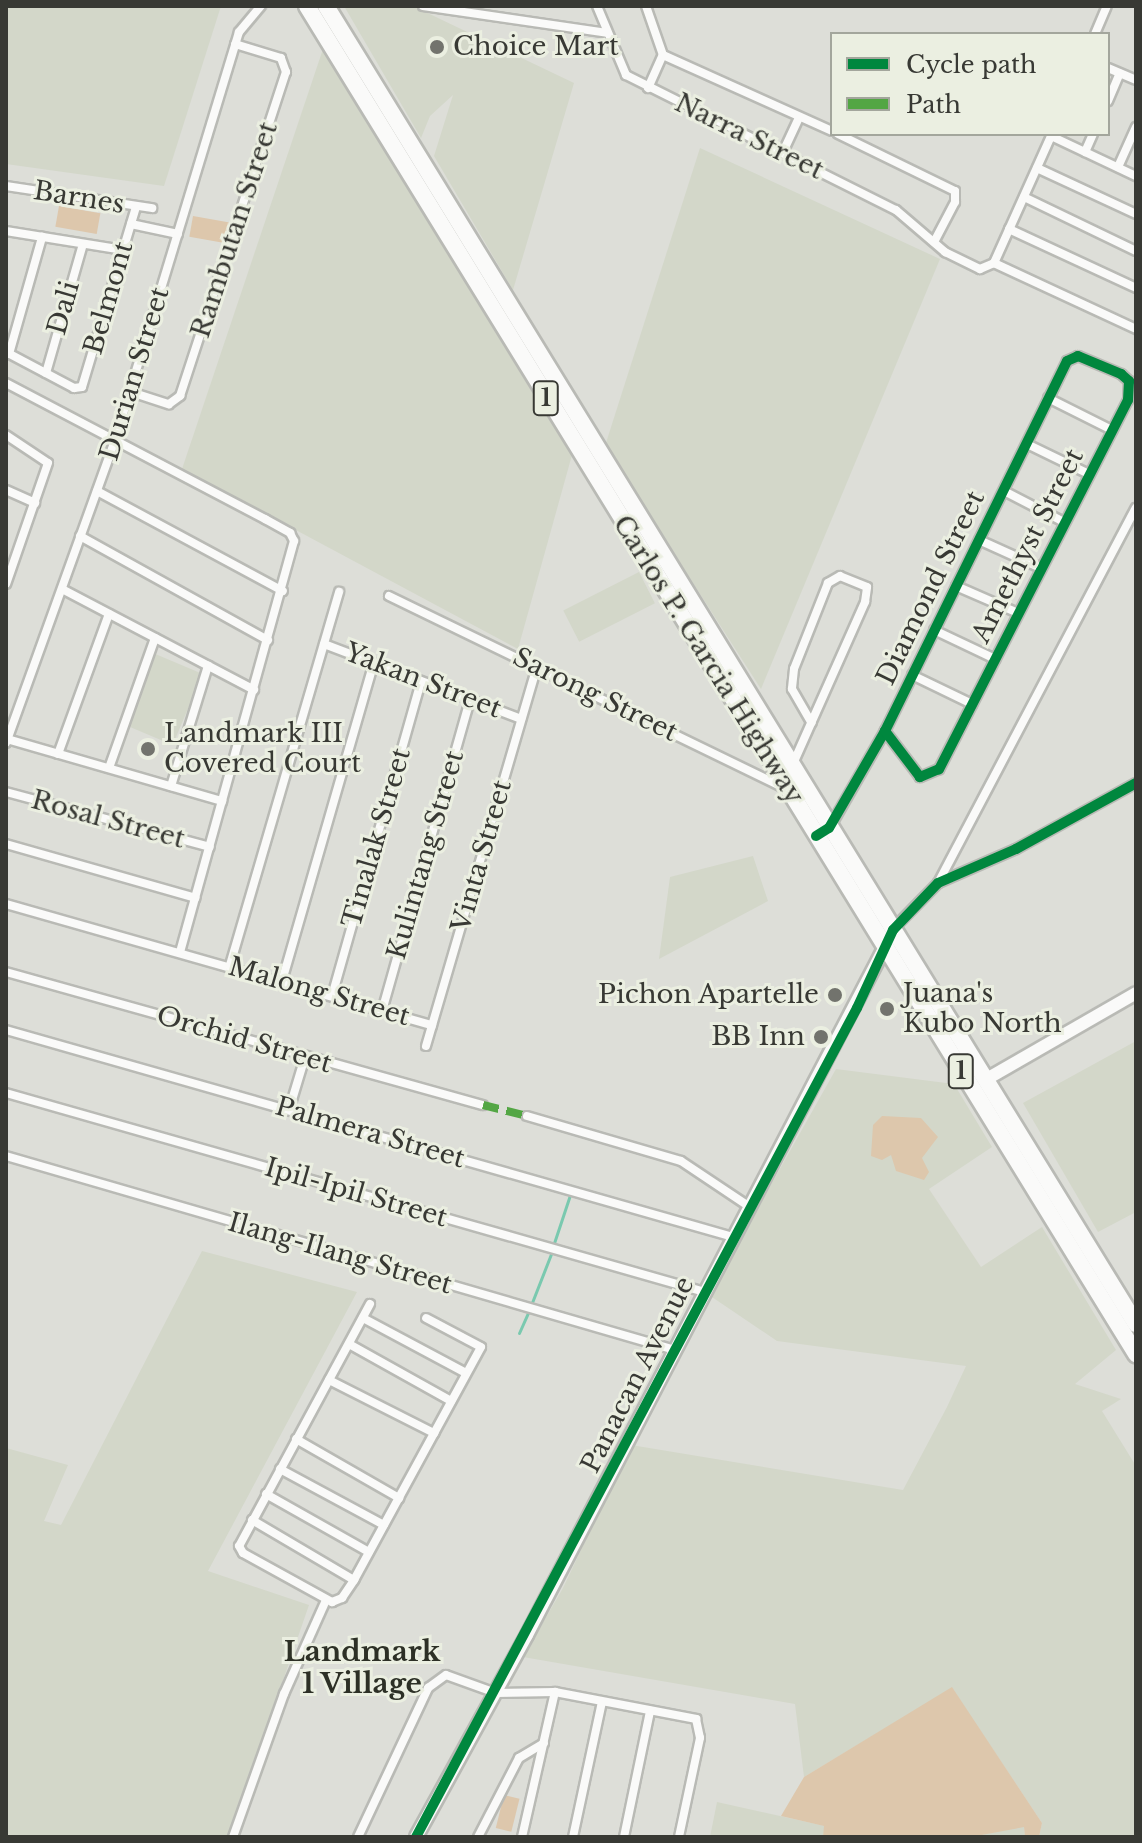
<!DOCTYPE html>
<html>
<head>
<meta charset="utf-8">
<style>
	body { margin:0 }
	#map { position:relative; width:1142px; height:1843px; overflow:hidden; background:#ddded8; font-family:"Libre Baskerville",serif }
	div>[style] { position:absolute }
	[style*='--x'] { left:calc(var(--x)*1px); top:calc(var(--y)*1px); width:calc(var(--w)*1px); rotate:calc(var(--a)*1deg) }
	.built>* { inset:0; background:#d3d7c9; transform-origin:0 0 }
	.green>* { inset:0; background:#ddc7ac; transform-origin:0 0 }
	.stream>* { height:3px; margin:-1.5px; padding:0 1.5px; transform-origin:1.5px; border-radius:1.5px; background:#7ac9af }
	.roads { filter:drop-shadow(2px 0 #b9bab5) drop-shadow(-2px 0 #b9bab5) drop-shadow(0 2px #b9bab5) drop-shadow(0 -2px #b9bab5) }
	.street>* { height:8px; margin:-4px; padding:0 4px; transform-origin:4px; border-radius:4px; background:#fafaf9 }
	.secondary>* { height:12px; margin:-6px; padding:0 6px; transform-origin:6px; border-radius:6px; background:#fafaf9 }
	.highway>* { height:16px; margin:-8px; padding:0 8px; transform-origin:8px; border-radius:8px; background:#fafaf9 }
	.quiet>* { height:8px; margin-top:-4px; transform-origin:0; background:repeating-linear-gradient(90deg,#53a644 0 16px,transparent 0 24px) }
	.cycleway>* { height:10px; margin:-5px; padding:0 5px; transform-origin:5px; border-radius:5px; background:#00873e }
	.dots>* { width:22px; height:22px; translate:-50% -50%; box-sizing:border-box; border:4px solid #ebefe1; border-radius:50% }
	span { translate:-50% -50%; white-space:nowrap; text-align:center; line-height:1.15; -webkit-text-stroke:6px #ebefe1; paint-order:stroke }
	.shield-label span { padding:2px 6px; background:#ebefe1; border:2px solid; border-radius:6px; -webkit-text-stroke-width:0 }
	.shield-label { font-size:24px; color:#383934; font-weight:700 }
	.poi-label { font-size:26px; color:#383934 }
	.left { translate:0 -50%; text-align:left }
	.right { translate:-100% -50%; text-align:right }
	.street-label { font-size:26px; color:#383934 }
	.neighbourhood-label { font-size:28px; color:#2d3026; font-weight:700 }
	.frame { position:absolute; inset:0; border:8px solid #383934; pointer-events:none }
	.legend { position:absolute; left:830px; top:32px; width:280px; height:104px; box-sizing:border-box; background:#ebefe1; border:2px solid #a3a69c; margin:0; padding:10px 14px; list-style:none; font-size:24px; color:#383934 }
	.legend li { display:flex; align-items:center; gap:16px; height:40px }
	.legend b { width:40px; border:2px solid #a3a69c }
</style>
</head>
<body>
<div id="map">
	<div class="built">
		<i style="clip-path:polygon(6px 6px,221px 6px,164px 186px,6px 164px)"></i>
		<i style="clip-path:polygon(344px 6px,413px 6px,574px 83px,513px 290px,434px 156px,453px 95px,430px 116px,421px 138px)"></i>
		<i style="clip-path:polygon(324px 46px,572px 455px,518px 649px,182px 469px)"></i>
		<i style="clip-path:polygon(700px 148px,940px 259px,761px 689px,605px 446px)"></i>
		<i style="left:639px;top:572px;width:35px;height:85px;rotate:63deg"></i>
		<i style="left:153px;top:653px;width:54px;height:77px;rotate:23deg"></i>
		<i style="clip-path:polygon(753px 856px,768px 901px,659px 959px,670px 877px)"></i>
		<i style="clip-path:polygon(1136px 1041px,1136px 1212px,1098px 1232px,1023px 1103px)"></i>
		<i style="clip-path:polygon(836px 1069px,954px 1084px,992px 1147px,929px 1189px,981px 1267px,1042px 1227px,1116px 1350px,1075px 1384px,1121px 1399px,1102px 1411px,1136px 1466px,1136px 1837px,1039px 1837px,1042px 1823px,952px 1688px,804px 1777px,795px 1704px,523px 1657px,563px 1588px,631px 1445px,903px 1490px,947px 1407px,966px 1366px,777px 1341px,709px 1295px)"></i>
		<i style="clip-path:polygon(202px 1251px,357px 1292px,208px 1571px,309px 1605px,229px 1837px,6px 1837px,6px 1448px,68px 1465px,44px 1521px,61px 1525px)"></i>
		<i style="clip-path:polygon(717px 1802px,825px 1826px,823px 1837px,710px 1837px)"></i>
		<i style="clip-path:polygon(1024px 1826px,1025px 1837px,971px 1837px)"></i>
	</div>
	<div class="green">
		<i style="left:59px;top:206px;width:42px;height:21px;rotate:10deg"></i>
		<i style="left:193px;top:216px;width:40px;height:21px;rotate:10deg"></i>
		<i style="clip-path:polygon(882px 1116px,921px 1118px,938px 1137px,922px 1158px,929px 1172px,924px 1180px,896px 1171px,891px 1155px,882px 1160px,871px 1156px,873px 1125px)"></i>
		<i style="clip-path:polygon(952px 1687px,1042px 1823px,1039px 1837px,1025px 1837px,1024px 1827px,971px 1837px,823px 1837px,824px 1826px,781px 1816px,804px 1777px)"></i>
		<i style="left:504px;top:1795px;width:16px;height:34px;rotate:14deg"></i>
	</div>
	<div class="stream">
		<i style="--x:553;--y:1246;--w:54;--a:-71.6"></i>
		<i style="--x:531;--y:1305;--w:55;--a:-68.6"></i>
		<i style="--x:519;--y:1333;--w:22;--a:-66"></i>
	</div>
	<div class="roads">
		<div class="street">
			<i style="--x:423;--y:6;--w:186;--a:8.3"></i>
			<i style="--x:597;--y:6;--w:75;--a:67.2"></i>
			<i style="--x:626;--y:75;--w:302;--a:26.6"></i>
			<i style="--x:896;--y:210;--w:65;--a:40.6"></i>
			<i style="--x:945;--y:252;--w:39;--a:26"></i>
			<i style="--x:980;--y:269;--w:15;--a:-23"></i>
			<i style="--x:994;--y:263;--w:141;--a:-65.8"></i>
			<i style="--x:646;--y:6;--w:52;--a:70.9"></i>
			<i style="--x:1095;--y:34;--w:30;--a:-67"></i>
			<i style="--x:663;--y:55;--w:185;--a:24.2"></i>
			<i style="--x:1108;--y:68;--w:30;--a:23"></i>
			<i style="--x:648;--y:88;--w:36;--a:-66"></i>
			<i style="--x:1108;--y:101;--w:30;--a:-67"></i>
			<i style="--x:838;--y:134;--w:130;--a:26"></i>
			<i style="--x:955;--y:191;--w:11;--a:90"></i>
			<i style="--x:955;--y:202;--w:45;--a:117.7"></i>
			<i style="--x:1051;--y:136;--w:94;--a:25.2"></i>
			<i style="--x:783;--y:152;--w:38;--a:-65"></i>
			<i style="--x:1085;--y:152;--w:20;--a:-66"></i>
			<i style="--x:1118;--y:167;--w:44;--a:-65.8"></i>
			<i style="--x:1037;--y:168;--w:109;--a:24.9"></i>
			<i style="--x:6;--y:186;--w:148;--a:8.6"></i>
			<i style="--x:1024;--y:197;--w:124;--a:25.7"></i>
			<i style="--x:131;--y:224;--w:48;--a:12"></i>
			<i style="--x:1009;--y:229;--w:140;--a:24.9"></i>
			<i style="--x:6;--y:231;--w:119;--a:9.2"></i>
			<i style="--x:994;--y:263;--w:157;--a:24.9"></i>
			<i style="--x:6;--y:352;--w:77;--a:27.9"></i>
			<i style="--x:74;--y:388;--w:8;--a:-7"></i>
			<i style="--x:82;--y:387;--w:188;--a:-73.3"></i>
			<i style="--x:9;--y:354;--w:122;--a:-74.2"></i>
			<i style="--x:46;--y:373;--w:134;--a:-74"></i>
			<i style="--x:6;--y:383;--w:293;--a:27.7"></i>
			<i style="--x:265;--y:519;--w:29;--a:29"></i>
			<i style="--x:290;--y:533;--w:9;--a:63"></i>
			<i style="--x:294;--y:541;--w:426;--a:105.5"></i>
			<i style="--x:131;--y:392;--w:40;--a:18"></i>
			<i style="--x:169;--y:404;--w:14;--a:-36"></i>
			<i style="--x:180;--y:396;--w:341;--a:-71.9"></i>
			<i style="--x:286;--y:72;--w:15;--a:-110"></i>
			<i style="--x:281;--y:58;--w:48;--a:-163.1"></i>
			<i style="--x:1048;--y:398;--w:72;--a:26.6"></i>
			<i style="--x:6;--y:435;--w:50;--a:33.7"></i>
			<i style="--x:48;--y:463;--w:128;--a:109.1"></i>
			<i style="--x:1027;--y:444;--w:69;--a:25.8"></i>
			<i style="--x:6;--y:490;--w:32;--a:24"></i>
			<i style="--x:97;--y:491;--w:211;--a:28.3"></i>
			<i style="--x:1004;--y:491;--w:68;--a:27.3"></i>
			<i style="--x:80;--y:536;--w:215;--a:29"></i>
			<i style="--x:979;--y:540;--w:68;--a:24.3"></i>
			<i style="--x:956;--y:586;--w:68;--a:23.5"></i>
			<i style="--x:62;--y:589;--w:217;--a:27.7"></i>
			<i style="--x:389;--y:596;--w:440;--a:25.9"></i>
			<i style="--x:934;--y:630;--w:68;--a:25.4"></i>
			<i style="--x:324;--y:644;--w:211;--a:20.8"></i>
			<i style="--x:912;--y:675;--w:67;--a:25.8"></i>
			<i style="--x:7;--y:739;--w:224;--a:16.1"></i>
			<i style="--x:6;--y:743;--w:322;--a:-70.2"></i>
			<i style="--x:115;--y:440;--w:426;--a:-73.1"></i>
			<i style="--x:239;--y:32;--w:34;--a:-50"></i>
			<i style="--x:58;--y:754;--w:149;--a:-70"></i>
			<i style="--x:792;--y:766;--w:180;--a:-66"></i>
			<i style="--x:865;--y:602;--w:15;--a:-82"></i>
			<i style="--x:867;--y:587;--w:29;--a:-158"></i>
			<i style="--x:840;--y:576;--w:14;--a:150"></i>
			<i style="--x:828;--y:583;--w:92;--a:111.6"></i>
			<i style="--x:794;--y:669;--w:20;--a:96"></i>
			<i style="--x:792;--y:689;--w:39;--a:60"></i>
			<i style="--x:109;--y:768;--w:138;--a:-70.5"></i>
			<i style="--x:171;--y:786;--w:126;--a:-72.9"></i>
			<i style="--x:6;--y:792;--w:211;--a:15.1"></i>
			<i style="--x:830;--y:827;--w:111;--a:-60.2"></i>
			<i style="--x:885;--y:731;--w:412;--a:-63.8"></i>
			<i style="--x:1067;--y:361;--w:12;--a:-24"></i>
			<i style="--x:1078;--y:356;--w:47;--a:22.7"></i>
			<i style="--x:1121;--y:374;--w:11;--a:41"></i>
			<i style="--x:1129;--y:381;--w:19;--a:93"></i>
			<i style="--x:1128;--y:400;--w:415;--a:117.1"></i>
			<i style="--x:939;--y:769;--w:21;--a:157"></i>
			<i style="--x:920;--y:777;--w:58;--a:-127.3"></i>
			<i style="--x:6;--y:844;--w:197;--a:15.9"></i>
			<i style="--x:938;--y:883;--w:424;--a:-62.2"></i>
			<i style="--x:6;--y:904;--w:443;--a:15.9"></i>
			<i style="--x:893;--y:929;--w:64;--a:-45.6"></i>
			<i style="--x:938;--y:883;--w:85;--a:-23.6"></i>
			<i style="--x:1016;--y:849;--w:137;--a:-28.8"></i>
			<i style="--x:230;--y:965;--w:389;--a:-73.7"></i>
			<i style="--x:6;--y:972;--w:495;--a:15.6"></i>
			<i style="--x:282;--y:981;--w:331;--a:-73.9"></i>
			<i style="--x:332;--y:996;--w:327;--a:-74.2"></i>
			<i style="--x:382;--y:1011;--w:323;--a:-74.2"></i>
			<i style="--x:6;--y:1030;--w:756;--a:15.89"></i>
			<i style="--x:426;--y:1046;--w:396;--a:-73.7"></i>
			<i style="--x:6;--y:1093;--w:727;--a:15.89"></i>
			<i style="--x:289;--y:1110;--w:55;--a:-73.2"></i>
			<i style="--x:527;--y:1116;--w:160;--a:16.3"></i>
			<i style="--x:681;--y:1161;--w:83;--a:33.7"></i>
			<i style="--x:6;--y:1156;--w:697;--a:16.17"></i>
			<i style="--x:370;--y:1304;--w:275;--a:118.4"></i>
			<i style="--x:239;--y:1546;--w:8;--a:60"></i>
			<i style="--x:243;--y:1553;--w:102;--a:28.8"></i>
			<i style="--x:332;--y:1602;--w:11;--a:-22"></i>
			<i style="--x:342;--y:1598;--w:22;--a:-56"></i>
			<i style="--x:354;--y:1580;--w:265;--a:-61.4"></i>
			<i style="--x:481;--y:1347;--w:62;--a:-152.2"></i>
			<i style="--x:363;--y:1318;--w:117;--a:28.1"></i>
			<i style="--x:349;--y:1344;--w:117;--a:29.2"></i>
			<i style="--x:329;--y:1380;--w:118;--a:26.8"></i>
			<i style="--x:296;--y:1439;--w:119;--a:29.8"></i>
			<i style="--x:280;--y:1469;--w:118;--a:28.3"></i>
			<i style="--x:266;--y:1494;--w:118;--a:29.4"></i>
			<i style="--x:252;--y:1520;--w:118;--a:30.5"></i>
			<i style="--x:233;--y:1837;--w:152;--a:-70.4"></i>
			<i style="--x:284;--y:1694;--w:103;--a:-65.9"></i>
			<i style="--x:358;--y:1837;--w:165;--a:-64.8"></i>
			<i style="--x:428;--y:1688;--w:22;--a:-36"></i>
			<i style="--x:446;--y:1675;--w:53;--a:19.8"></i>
			<i style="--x:496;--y:1693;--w:59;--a:-1"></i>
			<i style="--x:555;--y:1692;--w:144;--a:10.8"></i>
			<i style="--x:696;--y:1719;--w:19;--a:78"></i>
			<i style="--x:700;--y:1738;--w:101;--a:102"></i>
			<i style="--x:478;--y:1837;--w:89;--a:-62.6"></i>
			<i style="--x:519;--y:1758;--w:29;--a:-31"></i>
			<i style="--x:522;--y:1837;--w:149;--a:-77.2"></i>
			<i style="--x:573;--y:1837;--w:138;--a:-77.9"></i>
			<i style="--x:624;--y:1837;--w:129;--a:-78.3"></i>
		</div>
		<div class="secondary">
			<i style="--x:985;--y:1080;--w:174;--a:-29.9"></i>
			<i style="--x:416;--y:1837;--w:230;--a:-61.2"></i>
			<i style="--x:527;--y:1635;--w:782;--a:-62.52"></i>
		</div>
		<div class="highway">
			<i style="--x:307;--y:6;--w:1583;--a:58.41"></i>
			<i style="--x:326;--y:6;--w:1547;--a:58.43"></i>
		</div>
	</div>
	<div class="quiet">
		<i style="--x:483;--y:1105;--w:45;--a:14"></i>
	</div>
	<div class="cycleway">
		<i style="--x:816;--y:836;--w:15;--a:-32"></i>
		<i style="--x:829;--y:828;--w:112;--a:-60"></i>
		<i style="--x:885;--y:731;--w:412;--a:-63.8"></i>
		<i style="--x:1067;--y:361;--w:12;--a:-24"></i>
		<i style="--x:1078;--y:356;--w:47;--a:22.7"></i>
		<i style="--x:1121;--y:374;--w:11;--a:41"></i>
		<i style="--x:1129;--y:381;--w:19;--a:93"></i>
		<i style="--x:1128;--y:400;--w:415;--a:117.1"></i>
		<i style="--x:939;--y:769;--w:21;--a:157"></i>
		<i style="--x:920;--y:777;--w:58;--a:-127.3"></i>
		<i style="--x:416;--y:1837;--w:939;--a:-61.99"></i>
		<i style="--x:857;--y:1008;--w:86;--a:-65.2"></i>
		<i style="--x:893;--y:930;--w:65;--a:-46.2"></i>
		<i style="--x:938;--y:883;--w:85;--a:-23.6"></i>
		<i style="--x:1016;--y:849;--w:137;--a:-28.8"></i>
	</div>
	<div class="dots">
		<i style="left:437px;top:47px;background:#72736d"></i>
		<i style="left:148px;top:749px;background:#72736d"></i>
		<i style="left:835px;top:995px;background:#72736d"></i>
		<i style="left:887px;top:1009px;background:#72736d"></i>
		<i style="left:821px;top:1037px;background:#72736d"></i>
	</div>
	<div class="shield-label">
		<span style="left:546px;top:398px">1</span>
		<span style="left:961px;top:1071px">1</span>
	</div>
	<div class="poi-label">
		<span class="left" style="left:453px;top:47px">Choice Mart</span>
		<span class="left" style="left:164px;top:749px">Landmark III<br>Covered Court</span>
		<span class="left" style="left:903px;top:1009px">Juana's<br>Kubo North</span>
		<span class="right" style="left:819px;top:995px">Pichon Apartelle</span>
		<span class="right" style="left:805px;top:1037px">BB Inn</span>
	</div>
	<div class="street-label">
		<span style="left:749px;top:137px;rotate:26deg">Narra Street</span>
		<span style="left:79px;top:198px;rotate:9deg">Barnes</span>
		<span style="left:235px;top:230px;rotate:-72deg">Rambutan Street</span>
		<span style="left:109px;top:298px;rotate:-74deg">Belmont</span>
		<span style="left:64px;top:308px;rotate:-74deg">Dali</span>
		<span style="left:135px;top:374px;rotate:-73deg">Durian Street</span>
		<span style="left:1028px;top:546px;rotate:-63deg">Amethyst Street</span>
		<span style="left:931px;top:588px;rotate:-64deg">Diamond Street</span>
		<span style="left:708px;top:660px;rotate:58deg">Carlos P. Garcia Highway</span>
		<span style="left:423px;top:681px;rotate:21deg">Yakan Street</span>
		<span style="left:595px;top:695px;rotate:26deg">Sarong Street</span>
		<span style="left:108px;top:820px;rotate:15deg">Rosal Street</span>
		<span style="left:377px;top:838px;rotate:-74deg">Tinalak Street</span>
		<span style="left:426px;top:855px;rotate:-74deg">Kulintang Street</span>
		<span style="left:482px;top:856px;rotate:-74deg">Vinta Street</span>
		<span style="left:319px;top:992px;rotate:16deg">Malong Street</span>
		<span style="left:244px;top:1040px;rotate:16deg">Orchid Street</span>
		<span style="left:370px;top:1133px;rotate:16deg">Palmera Street</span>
		<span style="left:356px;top:1193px;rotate:16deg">Ipil-Ipil Street</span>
		<span style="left:340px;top:1254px;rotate:16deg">Ilang-Ilang Street</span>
		<span style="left:638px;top:1375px;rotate:-63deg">Panacan Avenue</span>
	</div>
	<div class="neighbourhood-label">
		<span style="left:362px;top:1668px">Landmark<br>1 Village</span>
	</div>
	<div class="frame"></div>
	<ul class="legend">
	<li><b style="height:10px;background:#00873e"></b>Cycle path</li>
	<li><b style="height:10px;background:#53a644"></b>Path</li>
	</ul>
</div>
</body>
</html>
